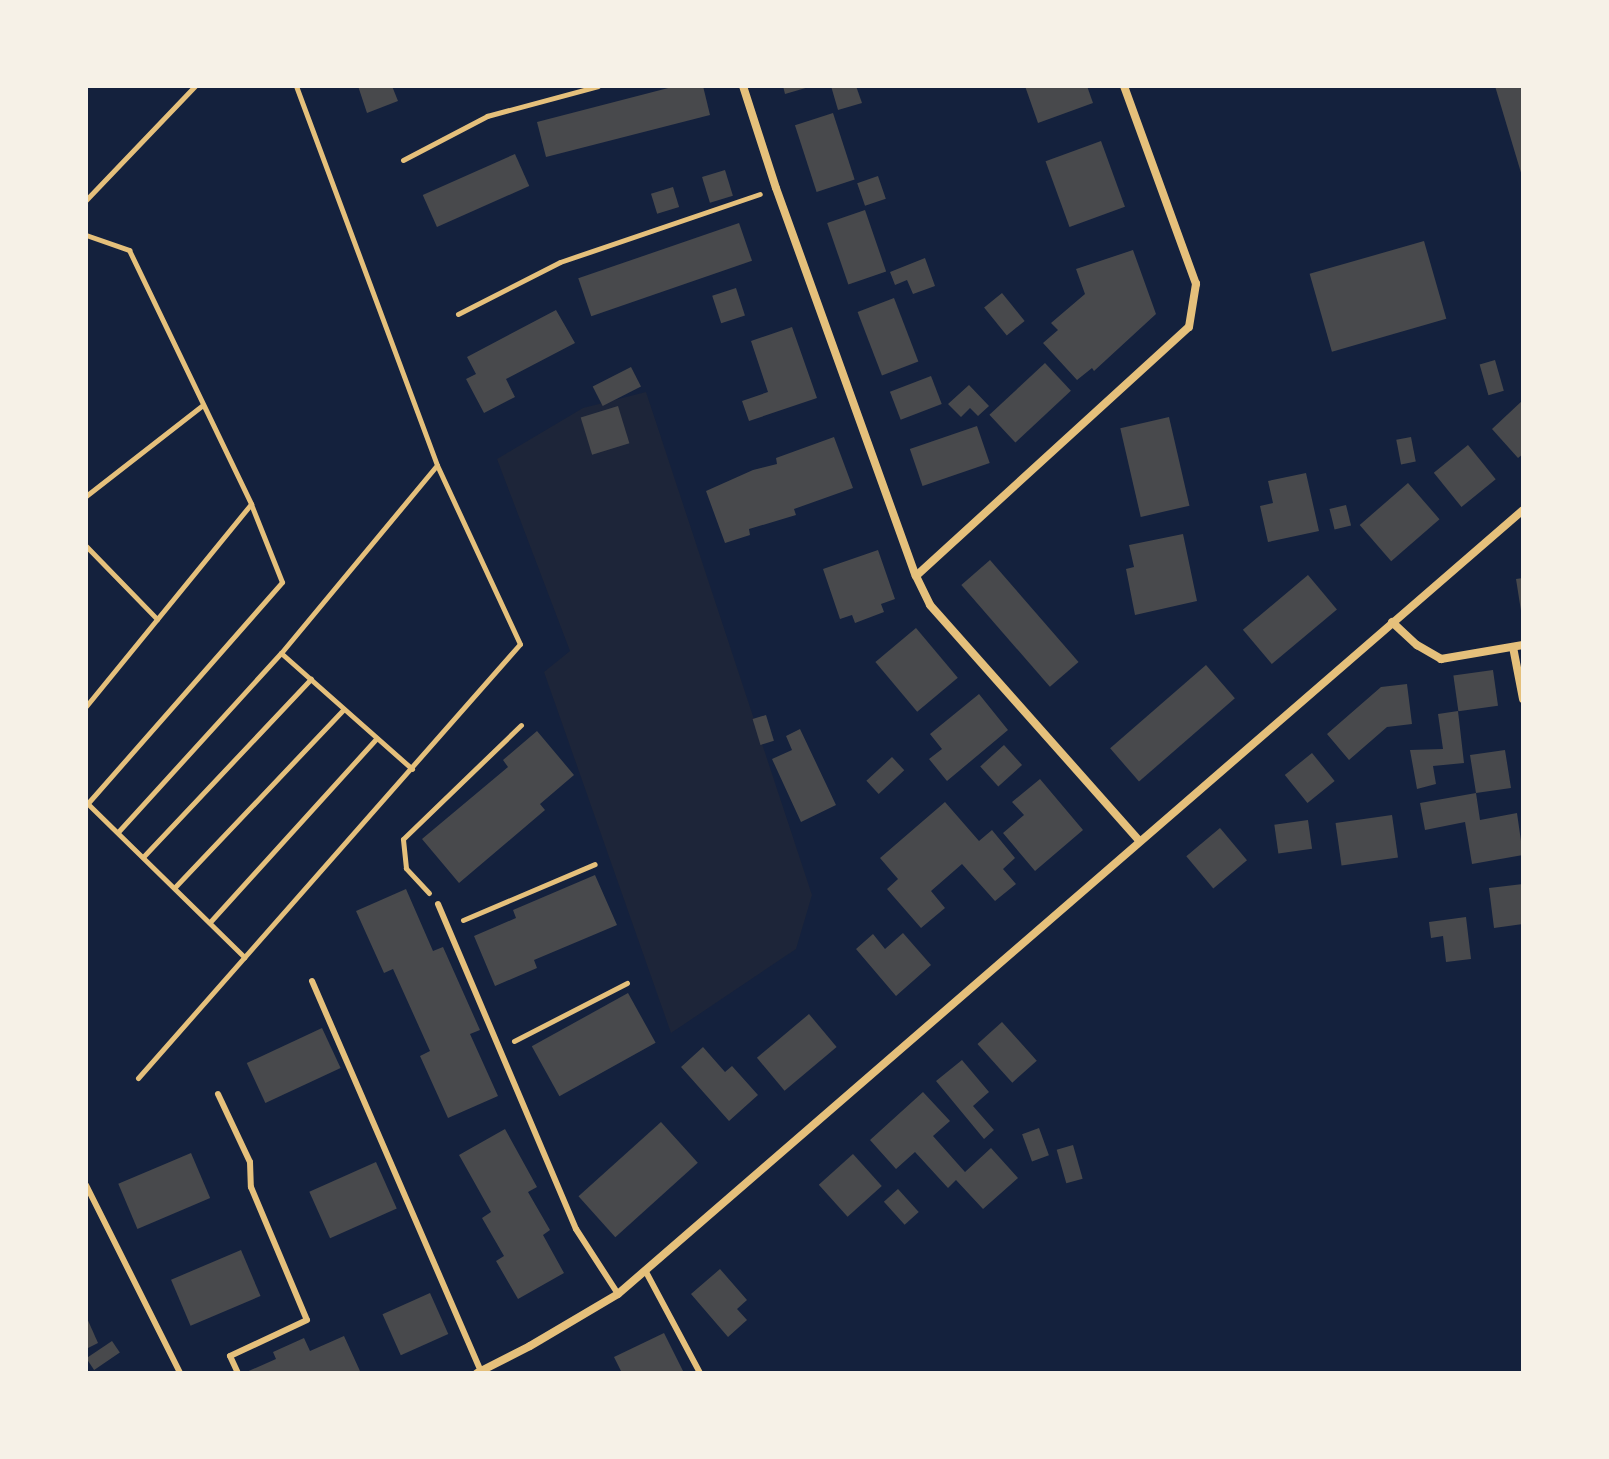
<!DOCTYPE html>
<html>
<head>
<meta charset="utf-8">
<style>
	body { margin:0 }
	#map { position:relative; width:1609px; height:1459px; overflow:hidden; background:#14213d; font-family:Manrope,sans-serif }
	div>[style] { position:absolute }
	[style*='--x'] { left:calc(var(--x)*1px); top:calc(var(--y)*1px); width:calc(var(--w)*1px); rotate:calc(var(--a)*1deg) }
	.green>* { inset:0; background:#1d2539 }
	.building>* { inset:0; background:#48494c; transform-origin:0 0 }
	.path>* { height:5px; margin:-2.5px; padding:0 2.5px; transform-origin:2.5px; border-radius:2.5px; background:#e5c07b }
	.service>* { height:6px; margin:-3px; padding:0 3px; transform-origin:3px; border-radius:3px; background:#e5c07b }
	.minor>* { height:8px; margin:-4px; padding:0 4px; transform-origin:4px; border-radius:4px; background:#e5c07b }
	span { translate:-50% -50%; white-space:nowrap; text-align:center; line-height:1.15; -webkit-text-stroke:8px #f6f1e7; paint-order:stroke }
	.frame { position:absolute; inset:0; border:88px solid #f6f1e7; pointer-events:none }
</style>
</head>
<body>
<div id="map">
	<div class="green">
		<i style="clip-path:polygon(646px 392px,812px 895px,796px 949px,671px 1033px,544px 672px,570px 651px,497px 459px,583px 408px)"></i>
	</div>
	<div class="building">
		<i style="clip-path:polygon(358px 86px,392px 86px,398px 101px,367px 113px)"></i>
		<i style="clip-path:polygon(676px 86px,703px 86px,710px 115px,546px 157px,537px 122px)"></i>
		<i style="clip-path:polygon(783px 86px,809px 86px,809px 87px,785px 94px)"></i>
		<i style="clip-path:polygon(831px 86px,856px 86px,862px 103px,838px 110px)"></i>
		<i style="clip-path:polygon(1025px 86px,1087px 86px,1093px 103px,1038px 123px)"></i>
		<i style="clip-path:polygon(1495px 86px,1523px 86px,1523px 176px,1522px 176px)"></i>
		<i style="left:833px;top:113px;width:70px;height:40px;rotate:72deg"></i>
		<i style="left:1101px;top:141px;width:70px;height:59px;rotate:70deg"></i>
		<i style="left:515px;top:154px;width:35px;height:101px;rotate:66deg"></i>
		<i style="left:725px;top:170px;width:27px;height:24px;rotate:73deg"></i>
		<i style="left:878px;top:176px;width:24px;height:22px;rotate:71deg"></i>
		<i style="left:673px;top:187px;width:21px;height:23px;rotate:73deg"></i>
		<i style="left:865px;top:210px;width:65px;height:40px;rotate:71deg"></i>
		<i style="left:739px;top:223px;width:40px;height:170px;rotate:71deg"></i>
		<i style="left:1424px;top:241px;width:81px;height:119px;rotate:74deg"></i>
		<i style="clip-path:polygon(1133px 250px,1156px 314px,1094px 371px,1092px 368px,1077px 380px,1043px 343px,1058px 330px,1051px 323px,1085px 294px,1076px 269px)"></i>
		<i style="clip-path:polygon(925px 258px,935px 286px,913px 294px,907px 280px,895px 285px,890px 272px)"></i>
		<i style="left:736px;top:288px;width:29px;height:25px;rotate:72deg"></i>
		<i style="left:1002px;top:293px;width:36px;height:23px;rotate:51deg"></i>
		<i style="left:894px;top:298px;width:68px;height:39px;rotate:69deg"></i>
		<i style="clip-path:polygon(556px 310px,575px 343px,506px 379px,515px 397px,484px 413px,466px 379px,476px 374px,467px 357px)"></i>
		<i style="clip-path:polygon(792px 327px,817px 398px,749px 421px,742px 401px,768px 392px,751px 341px)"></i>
		<i style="left:1495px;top:360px;width:32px;height:16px;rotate:74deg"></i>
		<i style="left:1045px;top:363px;width:38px;height:76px;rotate:47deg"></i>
		<i style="left:631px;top:367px;width:22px;height:43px;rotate:63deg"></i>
		<i style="left:931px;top:376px;width:30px;height:44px;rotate:69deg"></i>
		<i style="clip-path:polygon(969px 385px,989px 406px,978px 416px,970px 408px,961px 417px,948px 404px)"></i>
		<i style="clip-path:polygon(1523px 400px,1523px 454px,1518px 458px,1492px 429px)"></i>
		<i style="left:618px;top:406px;width:39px;height:39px;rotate:73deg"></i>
		<i style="left:1169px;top:417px;width:91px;height:50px;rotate:77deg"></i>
		<i style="left:977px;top:426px;width:39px;height:71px;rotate:71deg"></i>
		<i style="clip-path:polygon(834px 437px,853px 488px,794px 509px,796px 515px,749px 529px,750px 535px,725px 543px,706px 491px,753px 470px,777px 464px,776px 458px)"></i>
		<i style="left:1411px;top:437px;width:25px;height:15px;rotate:79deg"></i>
		<i style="left:1468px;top:445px;width:44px;height:44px;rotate:51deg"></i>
		<i style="clip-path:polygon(1306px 473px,1319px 531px,1268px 542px,1260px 506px,1273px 503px,1268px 481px)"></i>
		<i style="left:1408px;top:483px;width:48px;height:64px;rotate:49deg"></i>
		<i style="left:1346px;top:505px;width:21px;height:17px;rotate:76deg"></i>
		<i style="clip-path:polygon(1183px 534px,1197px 601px,1135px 615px,1126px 569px,1134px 567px,1129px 545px)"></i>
		<i style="clip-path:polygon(878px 550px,895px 599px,881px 604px,884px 612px,855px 623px,852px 615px,840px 619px,823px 569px)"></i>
		<i style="left:990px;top:560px;width:135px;height:38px;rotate:49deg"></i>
		<i style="left:1308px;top:575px;width:45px;height:85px;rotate:50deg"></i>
		<i style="clip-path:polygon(1523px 578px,1523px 611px,1521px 611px,1516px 579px)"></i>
		<i style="left:916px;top:628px;width:65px;height:53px;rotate:50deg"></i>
		<i style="left:1206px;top:665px;width:44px;height:127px;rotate:49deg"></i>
		<i style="left:1493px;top:670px;width:36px;height:40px;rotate:82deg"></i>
		<i style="clip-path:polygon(1407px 684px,1412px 724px,1387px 727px,1349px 760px,1327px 734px,1381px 687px)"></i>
		<i style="clip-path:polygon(979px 694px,1008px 730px,947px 781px,929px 759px,942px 749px,930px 734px)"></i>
		<i style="clip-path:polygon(1458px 711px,1464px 763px,1433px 766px,1436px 784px,1417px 789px,1410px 750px,1443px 749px,1438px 714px)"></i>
		<i style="left:766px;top:715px;width:27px;height:14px;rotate:73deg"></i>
		<i style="clip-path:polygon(800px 729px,836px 805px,801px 822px,772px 759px,792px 750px,786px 736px)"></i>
		<i style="clip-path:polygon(537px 731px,574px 775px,540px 804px,545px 810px,459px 883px,422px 839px,508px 767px,503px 760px)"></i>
		<i style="left:1004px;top:745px;width:27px;height:32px;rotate:48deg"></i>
		<i style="clip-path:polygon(1505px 750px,1511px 788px,1476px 793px,1480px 820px,1517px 813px,1523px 855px,1472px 864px,1465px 822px,1425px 830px,1420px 803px,1476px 793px,1470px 755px)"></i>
		<i style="left:1312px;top:753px;width:36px;height:35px;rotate:51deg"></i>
		<i style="left:892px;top:757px;width:18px;height:35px;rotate:47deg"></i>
		<i style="clip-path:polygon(1040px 779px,1083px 830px,1035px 871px,1003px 833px,1024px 815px,1012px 802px)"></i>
		<i style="clip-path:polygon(945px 802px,979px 841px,992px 830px,1015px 858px,1003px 869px,1016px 884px,995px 901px,962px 864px,931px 891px,945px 908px,921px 928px,887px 889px,898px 879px,880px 858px)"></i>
		<i style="left:1392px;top:815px;width:43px;height:57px;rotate:82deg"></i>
		<i style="left:1308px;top:820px;width:29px;height:34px;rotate:82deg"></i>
		<i style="left:1220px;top:828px;width:42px;height:44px;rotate:50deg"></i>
		<i style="clip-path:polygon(595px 875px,617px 925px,534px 960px,537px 968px,495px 986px,474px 936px,516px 918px,513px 910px)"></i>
		<i style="clip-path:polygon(1523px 884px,1523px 924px,1494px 928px,1489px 888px)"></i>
		<i style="clip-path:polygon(406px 889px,433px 951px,443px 947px,480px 1030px,470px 1034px,498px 1096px,448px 1118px,420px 1056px,430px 1051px,421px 1031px,393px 969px,384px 973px,356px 911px)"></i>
		<i style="clip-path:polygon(1466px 917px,1471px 959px,1446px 962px,1443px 936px,1431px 938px,1429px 922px)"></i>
		<i style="clip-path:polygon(903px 933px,931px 965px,896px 996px,856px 949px,873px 934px,885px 949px)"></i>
		<i style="left:628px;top:993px;width:57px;height:110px;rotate:61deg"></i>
		<i style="left:809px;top:1014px;width:43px;height:68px;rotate:50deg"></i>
		<i style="left:1002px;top:1022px;width:52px;height:33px;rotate:48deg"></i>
		<i style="left:322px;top:1028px;width:44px;height:83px;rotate:65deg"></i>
		<i style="clip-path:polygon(703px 1047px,725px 1072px,732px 1066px,758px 1095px,729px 1121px,681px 1067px)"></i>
		<i style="clip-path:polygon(962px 1060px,989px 1092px,973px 1106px,994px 1130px,984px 1139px,936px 1081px)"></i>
		<i style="clip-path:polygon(923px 1092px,950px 1121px,933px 1136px,965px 1172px,991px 1148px,1018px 1178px,983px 1209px,956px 1180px,948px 1188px,915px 1152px,896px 1169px,870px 1140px)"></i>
		<i style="left:661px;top:1122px;width:55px;height:111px;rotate:48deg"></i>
		<i style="left:1039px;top:1128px;width:29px;height:18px;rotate:70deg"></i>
		<i style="clip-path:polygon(505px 1129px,537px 1187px,528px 1192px,550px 1230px,543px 1235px,564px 1273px,518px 1299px,496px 1261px,504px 1256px,482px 1218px,491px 1212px,459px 1155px)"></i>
		<i style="left:1073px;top:1145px;width:35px;height:17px;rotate:74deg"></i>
		<i style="left:191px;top:1153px;width:49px;height:79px;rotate:67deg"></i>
		<i style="left:853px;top:1154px;width:43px;height:46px;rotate:48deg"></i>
		<i style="left:376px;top:1162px;width:51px;height:73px;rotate:66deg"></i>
		<i style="left:898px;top:1189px;width:31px;height:19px;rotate:48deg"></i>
		<i style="left:241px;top:1250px;width:50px;height:76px;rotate:67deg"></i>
		<i style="clip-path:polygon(720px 1269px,747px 1300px,737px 1309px,747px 1320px,728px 1337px,691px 1294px)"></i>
		<i style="left:430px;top:1293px;width:45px;height:52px;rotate:66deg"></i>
		<i style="clip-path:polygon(86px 1316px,98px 1343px,86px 1349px)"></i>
		<i style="clip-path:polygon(664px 1333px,684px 1373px,622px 1373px,614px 1357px)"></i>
		<i style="clip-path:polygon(344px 1336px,360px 1371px,356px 1373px,244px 1373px,276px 1359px,273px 1352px,304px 1338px,310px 1351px)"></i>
		<i style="left:112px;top:1341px;width:14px;height:31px;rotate:56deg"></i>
	</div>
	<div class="path">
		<i style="--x:403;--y:160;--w:95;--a:-27.6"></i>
		<i style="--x:487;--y:116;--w:115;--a:-15.1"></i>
		<i style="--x:86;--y:200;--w:158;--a:-46.3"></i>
		<i style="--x:86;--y:235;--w:46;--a:19.2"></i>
		<i style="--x:129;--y:250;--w:282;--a:64.3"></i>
		<i style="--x:251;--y:504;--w:261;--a:129.2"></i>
		<i style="--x:458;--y:314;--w:114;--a:-27"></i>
		<i style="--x:560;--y:262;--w:211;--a:-18.8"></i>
		<i style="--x:86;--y:496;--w:148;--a:-37.9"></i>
		<i style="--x:86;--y:546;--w:102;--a:45.8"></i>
		<i style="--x:281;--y:653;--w:175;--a:41.5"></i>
		<i style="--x:88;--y:803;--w:294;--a:-48.7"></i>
		<i style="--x:282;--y:582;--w:84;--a:-111.7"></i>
		<i style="--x:88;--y:804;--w:219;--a:44.4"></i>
		<i style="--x:118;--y:832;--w:242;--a:-47.7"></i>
		<i style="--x:281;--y:653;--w:244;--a:-50.3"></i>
		<i style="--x:143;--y:857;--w:245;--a:-46.7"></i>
		<i style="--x:175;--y:887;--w:245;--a:-46.5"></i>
		<i style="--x:429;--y:893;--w:34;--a:-133"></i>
		<i style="--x:406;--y:868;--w:29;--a:-96"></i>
		<i style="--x:403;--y:839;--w:164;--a:-44"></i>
		<i style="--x:463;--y:920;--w:143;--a:-23"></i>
		<i style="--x:210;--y:922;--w:248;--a:-47.8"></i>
		<i style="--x:514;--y:1041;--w:127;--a:-27.2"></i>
		<i style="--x:138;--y:1078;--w:578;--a:-48.65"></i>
		<i style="--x:520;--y:644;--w:197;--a:-114.9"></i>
		<i style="--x:437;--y:465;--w:404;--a:-110.4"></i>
	</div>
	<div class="service">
		<i style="--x:438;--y:904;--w:353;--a:67"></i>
		<i style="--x:576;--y:1229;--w:77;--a:57.1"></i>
		<i style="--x:312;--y:981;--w:425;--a:66.6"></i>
		<i style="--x:218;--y:1094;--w:75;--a:64.8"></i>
		<i style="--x:250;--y:1162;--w:25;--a:88"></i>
		<i style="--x:251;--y:1187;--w:144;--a:67.2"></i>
		<i style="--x:307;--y:1320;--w:85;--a:154.9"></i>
		<i style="--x:230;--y:1356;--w:19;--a:65"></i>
		<i style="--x:86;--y:1185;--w:210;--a:63.4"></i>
		<i style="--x:645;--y:1270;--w:117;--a:61.9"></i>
	</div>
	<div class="minor">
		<i style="--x:743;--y:86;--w:107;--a:72.1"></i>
		<i style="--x:776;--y:188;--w:412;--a:70.2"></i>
		<i style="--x:916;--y:576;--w:32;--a:64"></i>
		<i style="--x:930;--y:605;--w:314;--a:48.4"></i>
		<i style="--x:916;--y:576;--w:369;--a:-42.4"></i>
		<i style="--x:1189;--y:327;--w:44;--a:-80.8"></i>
		<i style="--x:1196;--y:284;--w:211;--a:-110"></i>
		<i style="--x:1392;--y:622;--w:34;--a:43"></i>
		<i style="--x:1417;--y:645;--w:28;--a:30"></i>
		<i style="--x:1441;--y:659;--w:83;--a:-9.7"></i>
		<i style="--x:1513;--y:647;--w:53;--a:79.1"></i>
		<i style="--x:477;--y:1373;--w:59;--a:-27"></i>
		<i style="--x:530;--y:1346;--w:102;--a:-30.6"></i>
		<i style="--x:618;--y:1294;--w:1197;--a:-40.9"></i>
	</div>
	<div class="frame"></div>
</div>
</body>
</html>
